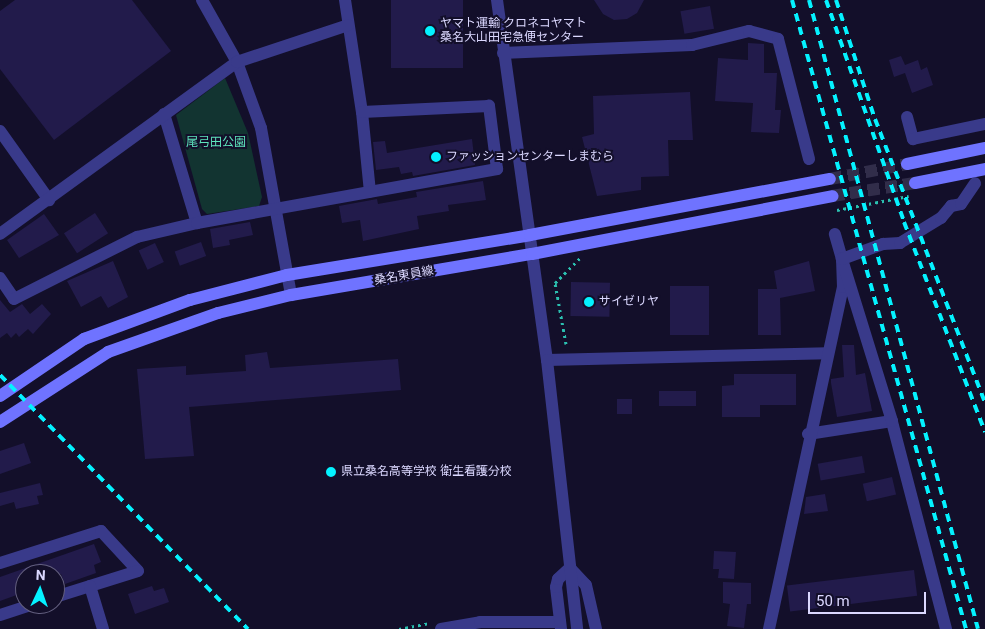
<!DOCTYPE html>
<html>
<head>
<meta charset="utf-8">
<style>
	body { margin:0 }
	#map { position:relative; width:985px; height:629px; overflow:hidden; background:#130f2a; font-family:Roboto,"Noto Sans JP",sans-serif }
	div>[style] { position:absolute }
	[style*='--x'] { left:calc(var(--x)*1px); top:calc(var(--y)*1px); width:calc(var(--w)*1px); rotate:calc(var(--a)*1deg) }
	.green>* { inset:0; background:#123431 }
	.building>* { inset:0; background:#221b4b; transform-origin:0 0 }
	.secondary-tunnel>* { height:12px; margin-top:-6px; transform-origin:0; background:repeating-linear-gradient(90deg,#312d4a 0 12px,transparent 0 18px) }
	.path>* { height:3px; margin-top:-1.5px; transform-origin:0; background:repeating-linear-gradient(90deg,#2bc0b0 0 2.5px,transparent 0 6.5px) }
	.minor>* { height:12px; margin:-6px; padding:0 6px; transform-origin:6px; border-radius:6px; background:#393a8a }
	.tertiary>* { height:12px; margin:-6px; padding:0 6px; transform-origin:6px; border-radius:6px; background:#393a8a }
	.secondary>* { height:12px; margin:-6px; padding:0 6px; transform-origin:6px; border-radius:6px; background:#6f73ff }
	.rail>* { height:4px; margin-top:-2px; transform-origin:0; background:repeating-linear-gradient(90deg,#04f2ff 0 8px,transparent 0 14px) }
	.dots>* { width:14px; height:14px; translate:-50% -50%; box-sizing:border-box; border:2px solid #130f2a; border-radius:50% }
	span { translate:-50% -50%; white-space:nowrap; text-align:center; line-height:1.15; -webkit-text-stroke:4px #130f2a; paint-order:stroke }
	.poi-label { font-size:12px; color:#dbd8ff }
	.left { translate:0 -50%; text-align:left }
	.park-label { font-size:12px; color:#5ee5bd }
	.street-label { font-size:12px; color:#dbd8ff }
	.north { position:absolute; left:15px; top:564px; width:50px; height:50px; box-sizing:border-box; background:#130f2a; border:1px solid #635f7f; border-radius:50%; rotate:3deg; font-size:14px; font-weight:700; line-height:20px; text-align:center; color:#dbd8ff }
	.north::after { content:''; display:block; margin:auto; width:18px; height:22px; background:#04f2ff; clip-path:polygon(50% 0,100% 100%,50% 72%,0 100%) }
	.scale { position:absolute; left:808px; top:592px; width:118px; height:22px; box-sizing:border-box; border:2px solid #dbd8ff; border-top:0; padding-left:6px; font-size:15px; line-height:18px; white-space:nowrap; color:#dbd8ff; -webkit-text-stroke:4px #130f2a; paint-order:stroke }
</style>
</head>
<body>
<div id="map">
	<div class="green">
		<i style="clip-path:polygon(225px 78px,248px 133px,262px 197px,259px 206px,207px 214px,202px 209px,176px 115px)"></i>
	</div>
	<div class="building">
		<i style="clip-path:polygon(15px 0,132px 0,171px 51px,54px 140px,0 69px,0 11px)"></i>
		<i style="left:391px;top:0;width:72px;height:68px"></i>
		<i style="clip-path:polygon(594px 0,644px 0,637px 13px,627px 19px,614px 20px,603px 14px)"></i>
		<i style="left:710px;top:6px;width:23px;height:30px;rotate:80deg"></i>
		<i style="clip-path:polygon(748px 43px,764px 44px,764px 73px,777px 73px,775px 110px,781px 110px,779px 133px,751px 132px,753px 103px,715px 101px,718px 58px,748px 60px)"></i>
		<i style="clip-path:polygon(901px 56px,905px 65px,918px 60px,921px 70px,927px 67px,933px 85px,912px 93px,905px 73px,894px 77px,889px 60px)"></i>
		<i style="clip-path:polygon(690px 92px,693px 140px,668px 140px,669px 176px,641px 177px,641px 190px,597px 196px,582px 137px,594px 134px,593px 96px)"></i>
		<i style="clip-path:polygon(472px 139px,475px 165px,413px 176px,412px 172px,401px 174px,399px 167px,376px 170px,373px 142px,385px 141px,387px 153px)"></i>
		<i style="clip-path:polygon(483px 181px,486px 200px,448px 205px,449px 211px,417px 216px,419px 229px,363px 241px,360px 220px,342px 223px,339px 206px,377px 199px,378px 204px,417px 197px,416px 192px)"></i>
		<i style="left:95px;top:213px;width:24px;height:37px;rotate:57deg"></i>
		<i style="clip-path:polygon(44px 214px,59px 235px,19px 258px,7px 240px)"></i>
		<i style="clip-path:polygon(250px 222px,253px 235px,229px 240px,230px 245px,213px 248px,210px 229px)"></i>
		<i style="left:201px;top:242px;width:15px;height:28px;rotate:70deg"></i>
		<i style="left:155px;top:243px;width:21px;height:18px;rotate:65deg"></i>
		<i style="clip-path:polygon(113px 261px,128px 297px,108px 308px,101px 296px,81px 307px,67px 281px)"></i>
		<i style="clip-path:polygon(809px 261px,815px 291px,780px 298px,781px 335px,758px 335px,758px 289px,777px 289px,774px 271px)"></i>
		<i style="left:571px;top:282px;width:39px;height:34px;rotate:1deg"></i>
		<i style="left:670px;top:286px;width:39px;height:49px"></i>
		<i style="clip-path:polygon(0 300px,10px 312px,22px 304px,30px 314px,42px 304px,51px 314px,33px 334px,28px 329px,19px 337px,16px 333px,11px 338px,7px 333px,0 338px)"></i>
		<i style="clip-path:polygon(842px 345px,854px 345px,856px 375px,865px 373px,872px 411px,837px 417px,831px 383px,831px 379px,844px 377px)"></i>
		<i style="clip-path:polygon(267px 352px,270px 368px,398px 359px,401px 390px,189px 407px,194px 456px,145px 459px,137px 369px,186px 366px,186px 375px,246px 371px,245px 355px)"></i>
		<i style="clip-path:polygon(734px 374px,796px 374px,796px 405px,760px 405px,760px 417px,722px 417px,722px 386px,734px 385px)"></i>
		<i style="left:696px;top:391px;width:15px;height:37px;rotate:90deg"></i>
		<i style="left:617px;top:399px;width:15px;height:15px"></i>
		<i style="clip-path:polygon(24px 443px,31px 463px,0 474px,0 451px)"></i>
		<i style="left:862px;top:456px;width:17px;height:45px;rotate:80deg"></i>
		<i style="left:892px;top:477px;width:18px;height:30px;rotate:77deg"></i>
		<i style="clip-path:polygon(40px 483px,43px 495px,37px 496px,39px 504px,16px 509px,14px 502px,0 506px,0 493px)"></i>
		<i style="clip-path:polygon(825px 494px,828px 511px,804px 514px,806px 497px)"></i>
		<i style="clip-path:polygon(94px 544px,101px 562px,94px 565px,96px 573px,65px 584px,61px 574px,25px 574px,25px 592px,0 601px,0 577px)"></i>
		<i style="clip-path:polygon(714px 551px,736px 552px,734px 579px,718px 578px,719px 569px,713px 569px)"></i>
		<i style="left:914px;top:570px;width:26px;height:128px;rotate:83deg"></i>
		<i style="clip-path:polygon(723px 582px,751px 583px,751px 604px,747px 604px,744px 628px,727px 626px,730px 604px,723px 603px)"></i>
		<i style="clip-path:polygon(152px 586px,154px 591px,164px 588px,169px 602px,135px 614px,128px 594px)"></i>
	</div>
	<div class="secondary-tunnel">
		<i style="--x:830;--y:179;--w:78;--a:-11"></i>
		<i style="--x:832;--y:196;--w:84;--a:-8.9"></i>
	</div>
	<div class="path">
		<i style="--x:837;--y:210;--w:73;--a:-11"></i>
		<i style="--x:566;--y:344;--w:62;--a:-100.2"></i>
		<i style="--x:555;--y:283;--w:35;--a:-45"></i>
		<i style="--x:399;--y:629;--w:32;--a:-11"></i>
	</div>
	<div class="minor">
		<i style="--x:202;--y:0;--w:71;--a:60.6"></i>
		<i style="--x:237;--y:62;--w:70;--a:70"></i>
		<i style="--x:261;--y:128;--w:170;--a:79.8"></i>
		<i style="--x:345;--y:0;--w:113;--a:81.4"></i>
		<i style="--x:362;--y:112;--w:80;--a:84.3"></i>
		<i style="--x:503;--y:53;--w:189;--a:-2.4"></i>
		<i style="--x:692;--y:45;--w:59;--a:-13.8"></i>
		<i style="--x:749;--y:31;--w:30;--a:15"></i>
		<i style="--x:778;--y:39;--w:124;--a:75.5"></i>
		<i style="--x:164;--y:114;--w:114;--a:73.2"></i>
		<i style="--x:907;--y:117;--w:23;--a:75"></i>
		<i style="--x:913;--y:139;--w:74;--a:-11.8"></i>
		<i style="--x:0;--y:131;--w:85;--a:54.6"></i>
		<i style="--x:0;--y:234;--w:293;--a:-36"></i>
		<i style="--x:237;--y:62;--w:117;--a:-18.4"></i>
		<i style="--x:0;--y:278;--w:25;--a:56"></i>
		<i style="--x:14;--y:299;--w:138;--a:-26.8"></i>
		<i style="--x:137;--y:237;--w:62;--a:-13.1"></i>
		<i style="--x:197;--y:223;--w:305;--a:-10.2"></i>
		<i style="--x:497;--y:169;--w:64;--a:-97.2"></i>
		<i style="--x:489;--y:106;--w:127;--a:177.3"></i>
		<i style="--x:547;--y:360;--w:280;--a:-1.4"></i>
		<i style="--x:808;--y:434;--w:85;--a:-8.8"></i>
		<i style="--x:0;--y:563;--w:106;--a:-17.6"></i>
		<i style="--x:101;--y:531;--w:54;--a:47.2"></i>
		<i style="--x:138;--y:571;--w:87;--a:162.6"></i>
		<i style="--x:90;--y:586;--w:45;--a:73.2"></i>
		<i style="--x:0;--y:615;--w:36;--a:-18"></i>
		<i style="--x:441;--y:629;--w:40;--a:-10"></i>
		<i style="--x:480;--y:622;--w:80;--a:0"></i>
		<i style="--x:561;--y:629;--w:42;--a:-96.8"></i>
		<i style="--x:556;--y:587;--w:8;--a:-76"></i>
		<i style="--x:558;--y:579;--w:16;--a:-43"></i>
		<i style="--x:570;--y:568;--w:23;--a:47"></i>
		<i style="--x:586;--y:585;--w:45;--a:77.2"></i>
		<i style="--x:769;--y:629;--w:350;--a:-77.8"></i>
		<i style="--x:843;--y:287;--w:28;--a:-92"></i>
		<i style="--x:842;--y:259;--w:26;--a:-106"></i>
		<i style="--x:946;--y:629;--w:215;--a:-104.6"></i>
		<i style="--x:892;--y:421;--w:170;--a:-107.2"></i>
		<i style="--x:842;--y:259;--w:44;--a:-20.1"></i>
		<i style="--x:883;--y:244;--w:17;--a:-3"></i>
		<i style="--x:900;--y:243;--w:48;--a:-31.4"></i>
		<i style="--x:941;--y:218;--w:16;--a:-50"></i>
		<i style="--x:951;--y:206;--w:10;--a:-11"></i>
		<i style="--x:961;--y:204;--w:25;--a:-56"></i>
	</div>
	<div class="tertiary">
		<i style="--x:497;--y:0;--w:363;--a:82.1"></i>
		<i style="--x:547;--y:360;--w:271;--a:83.6"></i>
	</div>
	<div class="secondary">
		<i style="--x:907;--y:164;--w:80;--a:-11.6"></i>
		<i style="--x:915;--y:183;--w:71;--a:-11.3"></i>
		<i style="--x:0;--y:396;--w:102;--a:-34.2"></i>
		<i style="--x:84;--y:339;--w:113;--a:-20.2"></i>
		<i style="--x:190;--y:300;--w:100;--a:-14.5"></i>
		<i style="--x:287;--y:275;--w:246;--a:-9.3"></i>
		<i style="--x:530;--y:235;--w:305;--a:-10.6"></i>
		<i style="--x:0;--y:422;--w:129;--a:-32.9"></i>
		<i style="--x:108;--y:352;--w:117;--a:-19.5"></i>
		<i style="--x:218;--y:313;--w:75;--a:-13.9"></i>
		<i style="--x:291;--y:295;--w:244;--a:-9.7"></i>
		<i style="--x:532;--y:254;--w:306;--a:-10.9"></i>
	</div>
	<div class="rail">
		<i style="--x:792;--y:0;--w:653;--a:74.54"></i>
		<i style="--x:809;--y:0;--w:651;--a:74.96"></i>
		<i style="--x:826;--y:0;--w:235;--a:70.6"></i>
		<i style="--x:904;--y:222;--w:225;--a:68.9"></i>
		<i style="--x:836;--y:0;--w:125;--a:71.9"></i>
		<i style="--x:875;--y:119;--w:305;--a:68.8"></i>
		<i style="--x:0;--y:375;--w:355;--a:45.7"></i>
	</div>
	<div class="dots">
		<i style="left:430px;top:31px;background:#04f2ff"></i>
		<i style="left:436px;top:157px;background:#04f2ff"></i>
		<i style="left:589px;top:302px;background:#04f2ff"></i>
		<i style="left:331px;top:472px;background:#04f2ff"></i>
	</div>
	<div class="poi-label">
		<span class="left" style="left:440px;top:31px">ヤマト運輸 クロネコヤマト<br>桑名大山田宅急便センター</span>
		<span class="left" style="left:446px;top:157px">ファッションセンターしまむら</span>
		<span class="left" style="left:599px;top:302px">サイゼリヤ</span>
		<span class="left" style="left:341px;top:472px">県立桑名高等学校 衛生看護分校</span>
	</div>
	<div class="park-label">
		<span style="left:216px;top:143px">尾弓田公園</span>
	</div>
	<div class="street-label">
		<span style="left:404px;top:276px;rotate:-10deg">桑名東員線</span>
	</div>
	<div class="north">N</div>
	<div class="scale">50 m</div>
</div>
</body>
</html>
